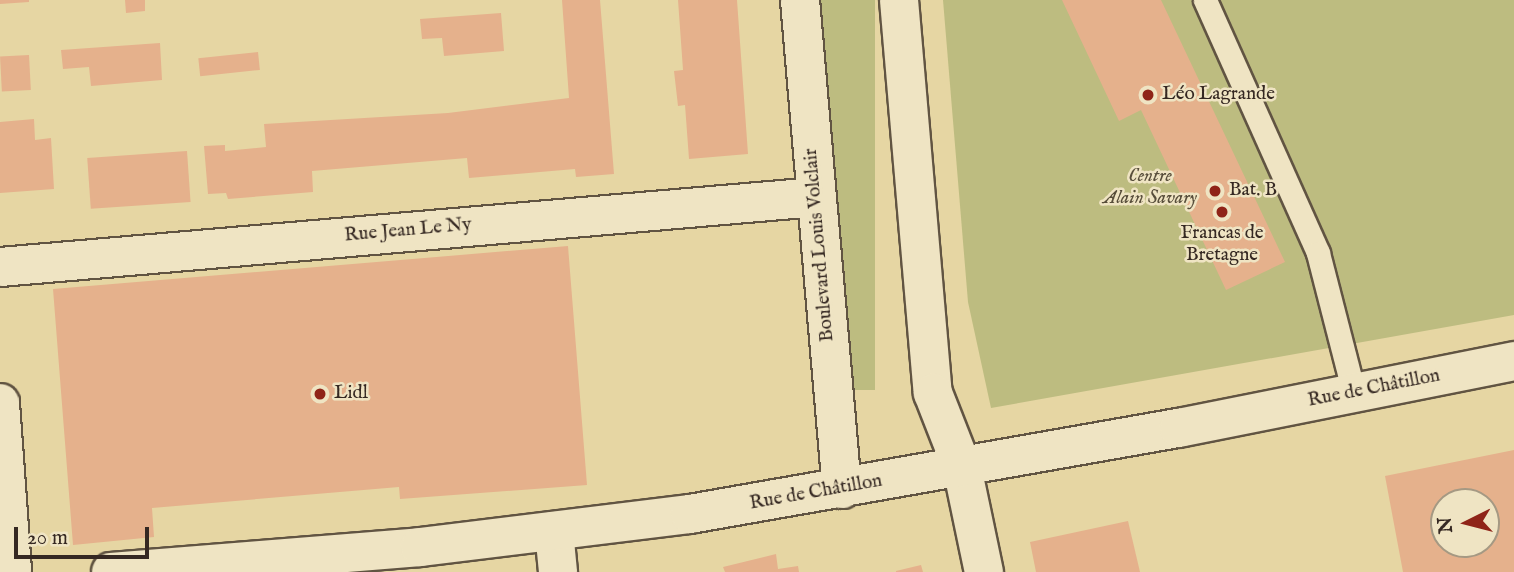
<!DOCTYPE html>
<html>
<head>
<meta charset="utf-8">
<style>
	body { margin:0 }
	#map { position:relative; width:1514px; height:572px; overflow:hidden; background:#e6d6a3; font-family:"IM FELL English",serif }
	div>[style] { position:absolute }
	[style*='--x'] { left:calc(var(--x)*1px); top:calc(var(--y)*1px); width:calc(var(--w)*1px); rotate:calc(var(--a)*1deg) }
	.green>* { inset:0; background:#bdbc80; transform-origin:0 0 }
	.building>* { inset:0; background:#e5b18c; transform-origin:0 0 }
	.roads { filter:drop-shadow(2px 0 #615442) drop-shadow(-2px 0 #615442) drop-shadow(0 2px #615442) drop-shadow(0 -2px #615442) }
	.lane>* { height:23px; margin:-11.5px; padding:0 11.5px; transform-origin:11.5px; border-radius:11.5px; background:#efe4c3 }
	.street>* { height:38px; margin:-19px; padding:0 19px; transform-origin:19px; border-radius:19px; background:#efe4c3 }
	.secondary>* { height:38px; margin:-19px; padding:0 19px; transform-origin:19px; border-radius:19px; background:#efe4c3 }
	.dots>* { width:19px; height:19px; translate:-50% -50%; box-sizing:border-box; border:4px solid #efe4c3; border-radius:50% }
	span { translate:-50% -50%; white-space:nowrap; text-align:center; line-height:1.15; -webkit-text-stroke:5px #efe4c3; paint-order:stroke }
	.poi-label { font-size:19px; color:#352822 }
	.left { translate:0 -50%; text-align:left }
	.park-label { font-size:19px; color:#574d3a; font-style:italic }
	.street-label { font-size:19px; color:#352822 }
	.north { position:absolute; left:1430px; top:488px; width:70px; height:70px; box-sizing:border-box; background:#efe4c3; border:2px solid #a59983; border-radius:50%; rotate:264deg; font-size:19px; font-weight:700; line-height:28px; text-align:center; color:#352822 }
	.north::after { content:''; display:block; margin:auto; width:24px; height:32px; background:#8f2418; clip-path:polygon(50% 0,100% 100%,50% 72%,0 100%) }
	.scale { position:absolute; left:14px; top:527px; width:135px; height:32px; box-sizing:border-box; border:4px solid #352822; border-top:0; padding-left:9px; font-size:21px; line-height:24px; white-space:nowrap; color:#352822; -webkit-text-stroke:5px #efe4c3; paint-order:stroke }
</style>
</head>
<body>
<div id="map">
	<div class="green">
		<i style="left:817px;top:0;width:58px;height:390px"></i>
		<i style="clip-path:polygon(943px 0,1514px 0,1514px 315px,991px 408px,968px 302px)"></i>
	</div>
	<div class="building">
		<i style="clip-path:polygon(0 0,29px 0,29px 2px,0 4px)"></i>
		<i style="clip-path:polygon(125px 0,145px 0,145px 11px,126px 13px)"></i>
		<i style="clip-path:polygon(562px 0,600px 0,614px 174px,576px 177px,575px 169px,469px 178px,467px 158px,312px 171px,313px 192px,228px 199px,226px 193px,208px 194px,204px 146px,225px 145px,225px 151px,266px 147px,264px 124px,448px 113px,569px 98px)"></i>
		<i style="clip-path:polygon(678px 0,737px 0,748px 154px,689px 159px,685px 105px,678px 106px,674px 71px,683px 70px)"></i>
		<i style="clip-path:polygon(1062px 0,1161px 0,1285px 262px,1226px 290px,1141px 110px,1119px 121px)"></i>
		<i style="clip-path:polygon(501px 13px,504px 51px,444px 56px,442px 38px,422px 39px,420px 19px)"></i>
		<i style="clip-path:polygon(160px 43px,162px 80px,91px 86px,89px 67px,63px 69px,61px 50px)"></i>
		<i style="left:258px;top:52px;width:18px;height:60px;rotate:84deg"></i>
		<i style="left:29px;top:55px;width:35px;height:29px;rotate:87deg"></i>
		<i style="clip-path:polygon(34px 119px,35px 140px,51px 138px,54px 189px,0 193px,0 122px)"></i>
		<i style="left:187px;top:151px;width:51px;height:100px;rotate:86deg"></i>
		<i style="clip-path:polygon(568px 246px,587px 485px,400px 499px,399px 487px,152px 508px,154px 537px,73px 545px,53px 289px)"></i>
		<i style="clip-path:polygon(evenodd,1514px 450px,1514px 572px,1403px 572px,1385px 476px,1514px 450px,1444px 502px,1486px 502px,1486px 544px,1444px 544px,1444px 502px)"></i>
		<i style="clip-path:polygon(1128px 521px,1140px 572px,1036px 572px,1030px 542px)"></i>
		<i style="clip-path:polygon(776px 554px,778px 569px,798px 566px,799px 572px,725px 572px,723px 567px)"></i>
		<i style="clip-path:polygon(921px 565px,923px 572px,896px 572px,896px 571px)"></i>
	</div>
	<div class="roads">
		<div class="lane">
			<i style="--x:1205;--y:0;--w:277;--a:65.9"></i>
			<i style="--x:1318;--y:253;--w:145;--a:75.6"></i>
		</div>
		<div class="street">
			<i style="--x:0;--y:267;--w:819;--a:-4.9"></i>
			<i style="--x:0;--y:403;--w:169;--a:85.9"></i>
			<i style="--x:962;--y:467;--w:107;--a:78.2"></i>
		</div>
		<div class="secondary">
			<i style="--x:800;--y:0;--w:491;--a:85.1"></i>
			<i style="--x:899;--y:0;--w:394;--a:85.1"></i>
			<i style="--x:933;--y:393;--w:79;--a:68.6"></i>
			<i style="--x:554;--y:531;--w:41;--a:84.4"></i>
			<i style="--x:111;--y:572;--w:310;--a:-4.6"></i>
			<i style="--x:420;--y:547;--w:272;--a:-7"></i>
			<i style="--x:690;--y:514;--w:497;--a:-10"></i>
			<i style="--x:1179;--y:428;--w:342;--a:-11.3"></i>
		</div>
	</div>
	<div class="dots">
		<i style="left:1148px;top:95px;background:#8f2418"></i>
		<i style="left:1215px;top:191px;background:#8f2418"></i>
		<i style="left:1222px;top:212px;background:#8f2418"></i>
		<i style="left:320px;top:394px;background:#8f2418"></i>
	</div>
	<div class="poi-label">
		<span class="left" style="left:1162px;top:95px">Léo Lagrande</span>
		<span class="left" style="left:1229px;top:191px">Bat. B</span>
		<span style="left:1222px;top:245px">Francas de<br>Bretagne</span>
		<span class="left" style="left:334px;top:394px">Lidl</span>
	</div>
	<div class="park-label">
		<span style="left:1150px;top:188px">Centre<br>Alain Savary</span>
	</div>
	<div class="street-label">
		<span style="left:408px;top:231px;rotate:-5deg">Rue Jean Le Ny</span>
		<span style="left:820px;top:245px;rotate:-95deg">Boulevard Louis Volclair</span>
		<span style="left:1374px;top:389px;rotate:-11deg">Rue de Châtillon</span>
		<span style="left:816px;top:493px;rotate:-10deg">Rue de Châtillon</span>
	</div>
	<div class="north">N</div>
	<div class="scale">20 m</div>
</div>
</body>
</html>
